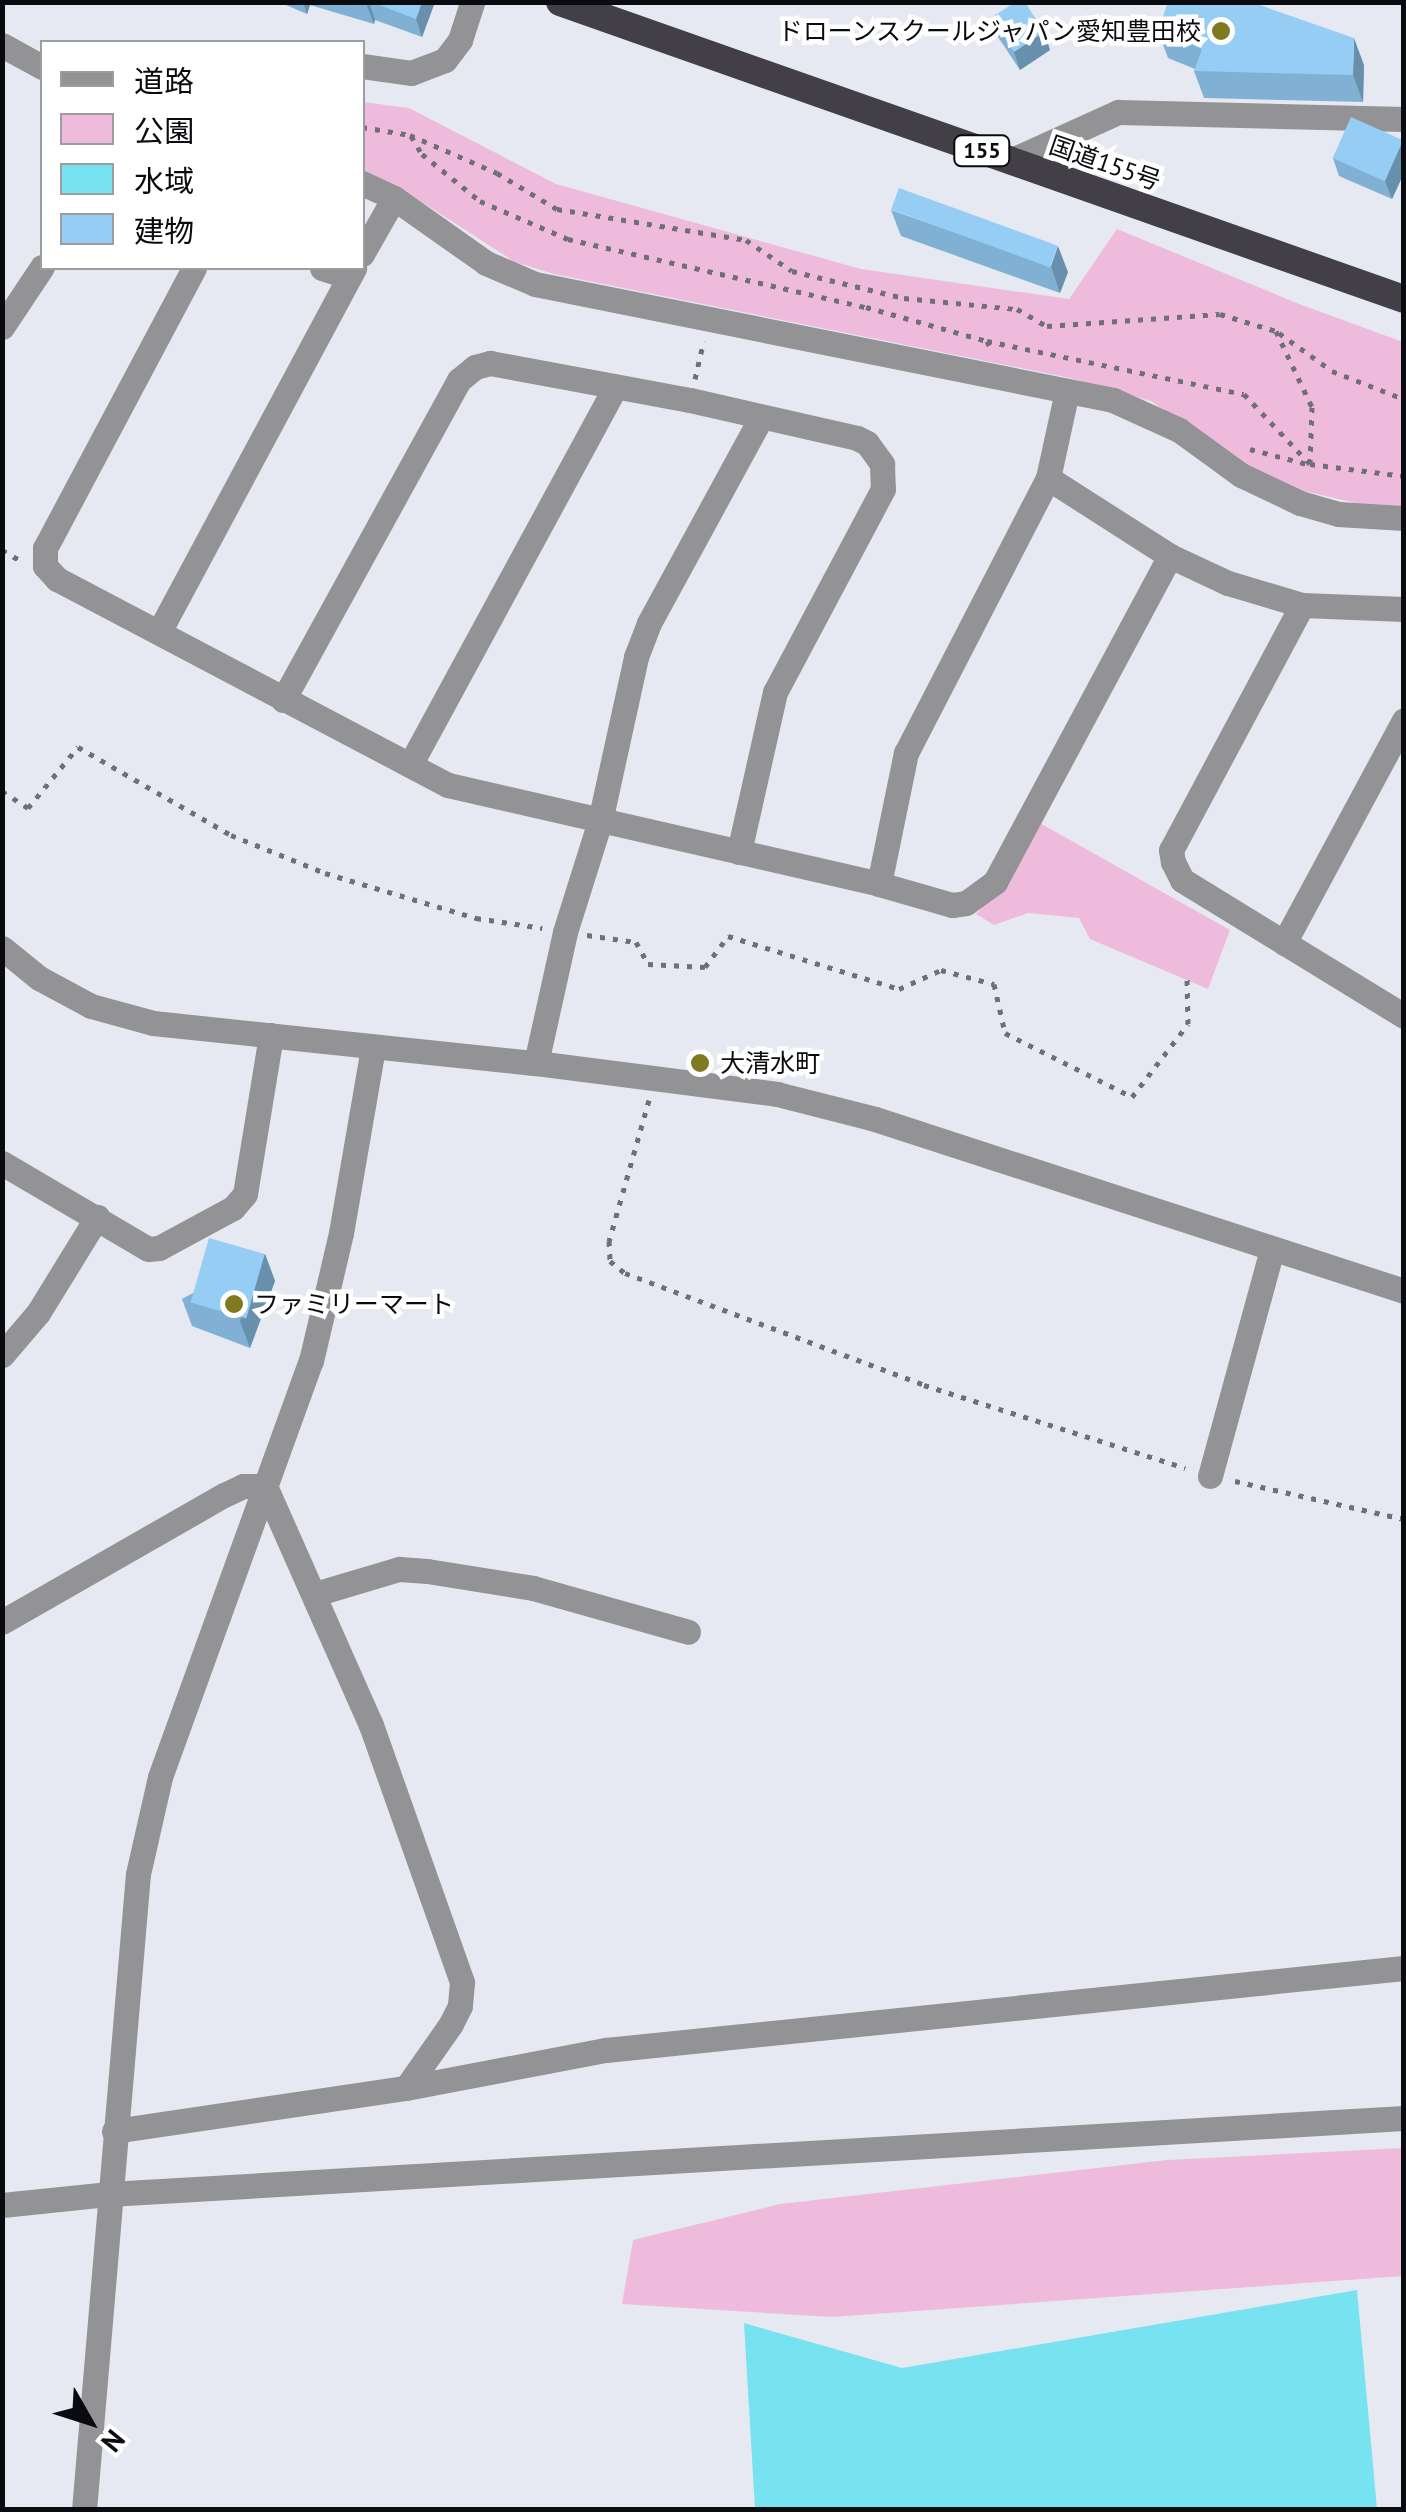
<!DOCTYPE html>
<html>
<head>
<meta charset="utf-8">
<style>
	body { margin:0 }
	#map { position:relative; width:1406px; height:2512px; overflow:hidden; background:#e6e9f1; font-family:"PT Sans","Noto Sans JP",sans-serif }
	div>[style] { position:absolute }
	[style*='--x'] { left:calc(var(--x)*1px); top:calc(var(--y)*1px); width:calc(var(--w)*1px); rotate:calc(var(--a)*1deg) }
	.green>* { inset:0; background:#efbbdd }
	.water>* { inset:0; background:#77e3f0 }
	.path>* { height:5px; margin-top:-2.5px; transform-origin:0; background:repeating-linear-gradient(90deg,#6e7075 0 5px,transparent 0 13px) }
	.minor>* { height:25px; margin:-12.5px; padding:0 12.5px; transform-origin:12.5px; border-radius:12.5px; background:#939295 }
	.tertiary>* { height:25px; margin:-12.5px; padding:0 12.5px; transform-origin:12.5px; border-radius:12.5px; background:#939295 }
	.trunk>* { height:28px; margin:-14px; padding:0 14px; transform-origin:14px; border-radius:14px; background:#424046 }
	.wall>* { inset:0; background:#80b0d3 }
	.shaded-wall>* { inset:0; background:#6890ac }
	.building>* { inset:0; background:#95cdf5; transform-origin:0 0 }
	.dots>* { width:28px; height:28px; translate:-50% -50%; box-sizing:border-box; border:5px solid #fff; border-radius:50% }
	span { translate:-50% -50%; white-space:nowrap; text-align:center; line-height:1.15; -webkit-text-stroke:9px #fff; paint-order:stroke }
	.shield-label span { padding:2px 8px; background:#fff; border:2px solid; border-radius:8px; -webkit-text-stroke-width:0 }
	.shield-label { font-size:22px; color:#0a0b0e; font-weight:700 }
	.poi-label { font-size:25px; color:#0a0b0e }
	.right { translate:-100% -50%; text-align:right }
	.left { translate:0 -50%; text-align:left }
	.street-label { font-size:25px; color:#0a0b0e }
	.frame { position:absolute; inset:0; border:5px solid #0a0b0e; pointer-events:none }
	.legend { position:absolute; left:40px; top:40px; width:325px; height:230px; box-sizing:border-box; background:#fff; border:2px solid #9d9d9f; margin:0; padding:12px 18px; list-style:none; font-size:30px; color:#0a0b0e }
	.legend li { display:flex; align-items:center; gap:20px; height:50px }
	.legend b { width:50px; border:2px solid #9d9d9f }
	.north { position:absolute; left:40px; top:2372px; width:100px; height:100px; -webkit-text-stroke:8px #fff; paint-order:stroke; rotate:129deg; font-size:28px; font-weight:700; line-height:40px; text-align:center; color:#0a0b0e }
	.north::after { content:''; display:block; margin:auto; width:35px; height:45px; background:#0a0b0e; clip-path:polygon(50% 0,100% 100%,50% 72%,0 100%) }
</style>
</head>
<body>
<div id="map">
	<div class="green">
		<i style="clip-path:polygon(363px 102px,409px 108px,556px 184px,861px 269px,1069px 299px,1117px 229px,1299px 304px,1403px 342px,1403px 506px,1356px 503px,1277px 485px,1151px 401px,1070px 378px,554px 274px,515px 262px,397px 186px,363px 175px)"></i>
		<i style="clip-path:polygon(1038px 822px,1230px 930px,1208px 989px,1090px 939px,1079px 918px,1028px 913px,994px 925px,976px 914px,1001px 887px)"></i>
		<i style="clip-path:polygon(1403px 2148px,1403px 2276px,832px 2317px,622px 2304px,633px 2240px,780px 2204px,1167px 2160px)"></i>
	</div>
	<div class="water">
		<i style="clip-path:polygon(1357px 2290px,1377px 2509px,755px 2509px,744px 2323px,902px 2368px)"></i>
	</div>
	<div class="path">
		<i style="--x:362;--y:127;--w:49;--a:9.5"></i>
		<i style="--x:410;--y:135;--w:95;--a:23.6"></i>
		<i style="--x:497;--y:173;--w:70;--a:31"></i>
		<i style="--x:557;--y:209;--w:192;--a:9.3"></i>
		<i style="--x:746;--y:240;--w:55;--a:34"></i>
		<i style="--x:792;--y:271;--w:115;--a:13.6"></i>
		<i style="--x:904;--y:298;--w:114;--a:5.6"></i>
		<i style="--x:1017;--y:309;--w:34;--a:30"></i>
		<i style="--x:1047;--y:326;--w:173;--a:-4"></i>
		<i style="--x:1220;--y:314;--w:59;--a:16.9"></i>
		<i style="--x:1276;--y:331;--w:84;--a:64.7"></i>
		<i style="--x:1312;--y:407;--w:57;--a:92"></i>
		<i style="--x:1310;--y:464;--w:95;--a:7.3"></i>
		<i style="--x:411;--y:136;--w:21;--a:59"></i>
		<i style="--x:422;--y:154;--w:75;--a:39"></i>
		<i style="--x:480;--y:201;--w:96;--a:23.4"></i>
		<i style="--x:568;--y:239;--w:306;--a:12.9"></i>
		<i style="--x:866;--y:307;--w:126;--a:15.7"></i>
		<i style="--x:987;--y:341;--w:11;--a:63"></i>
		<i style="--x:1279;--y:333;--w:65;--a:35.6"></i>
		<i style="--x:1332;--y:371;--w:77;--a:21.3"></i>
		<i style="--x:987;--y:341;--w:262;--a:11.7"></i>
		<i style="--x:1244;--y:394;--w:96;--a:46.7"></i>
		<i style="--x:695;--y:379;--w:39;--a:-77"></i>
		<i style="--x:1250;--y:449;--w:59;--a:14.7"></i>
		<i style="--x:2;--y:550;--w:22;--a:30"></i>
		<i style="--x:2;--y:791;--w:31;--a:33"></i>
		<i style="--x:28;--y:808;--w:79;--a:-50.7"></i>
		<i style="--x:78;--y:747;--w:177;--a:29.9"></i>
		<i style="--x:231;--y:835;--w:101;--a:22"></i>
		<i style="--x:325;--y:873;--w:158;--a:16.6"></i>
		<i style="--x:476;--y:918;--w:67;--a:8.6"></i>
		<i style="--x:587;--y:935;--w:49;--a:8.1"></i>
		<i style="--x:636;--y:942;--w:25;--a:61"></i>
		<i style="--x:648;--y:964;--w:57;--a:3"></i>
		<i style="--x:705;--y:967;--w:39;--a:-53"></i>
		<i style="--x:728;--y:936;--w:179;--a:17.2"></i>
		<i style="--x:899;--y:989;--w:46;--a:-24.3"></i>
		<i style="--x:941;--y:970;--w:55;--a:14.8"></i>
		<i style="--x:994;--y:984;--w:50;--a:77.3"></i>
		<i style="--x:1005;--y:1033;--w:142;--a:26.7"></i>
		<i style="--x:1132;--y:1097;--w:92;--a:-52.5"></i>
		<i style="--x:1188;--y:1024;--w:46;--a:-91.2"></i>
		<i style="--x:649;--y:1100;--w:147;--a:105.8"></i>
		<i style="--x:609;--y:1241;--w:20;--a:87"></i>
		<i style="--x:610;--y:1261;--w:19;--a:39"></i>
		<i style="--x:625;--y:1273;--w:319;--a:20.5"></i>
		<i style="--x:924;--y:1385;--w:274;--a:17.6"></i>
		<i style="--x:1235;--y:1481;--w:173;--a:12.7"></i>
	</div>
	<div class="minor">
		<i style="--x:1010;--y:161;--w:119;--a:-24.4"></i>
		<i style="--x:1118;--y:112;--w:286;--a:1.4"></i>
		<i style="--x:362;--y:254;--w:64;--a:-60.3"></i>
		<i style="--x:194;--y:268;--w:317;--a:118"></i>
		<i style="--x:45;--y:548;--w:18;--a:90"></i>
		<i style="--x:45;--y:566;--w:18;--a:47"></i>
		<i style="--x:57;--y:579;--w:442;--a:27.8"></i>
		<i style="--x:448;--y:785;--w:442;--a:12.9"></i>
		<i style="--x:879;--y:884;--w:76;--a:16"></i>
		<i style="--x:952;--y:905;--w:14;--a:-8"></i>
		<i style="--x:966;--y:903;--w:36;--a:-36"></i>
		<i style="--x:995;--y:882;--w:370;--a:-61.8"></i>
		<i style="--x:322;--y:268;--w:28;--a:18"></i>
		<i style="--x:1067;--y:391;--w:89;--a:102.3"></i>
		<i style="--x:1048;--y:478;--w:145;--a:32.6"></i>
		<i style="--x:1170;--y:556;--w:64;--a:25"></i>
		<i style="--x:1228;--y:583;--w:77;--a:16.6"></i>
		<i style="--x:1302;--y:605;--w:102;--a:2.2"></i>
		<i style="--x:1302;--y:605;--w:278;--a:118.1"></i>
		<i style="--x:1171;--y:850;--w:12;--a:81"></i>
		<i style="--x:1173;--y:862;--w:20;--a:63"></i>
		<i style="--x:1182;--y:880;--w:260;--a:31.5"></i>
		<i style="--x:160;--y:630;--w:411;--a:-61.8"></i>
		<i style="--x:283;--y:700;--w:365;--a:-61.2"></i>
		<i style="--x:459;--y:380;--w:21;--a:-39"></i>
		<i style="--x:475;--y:367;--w:16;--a:-15"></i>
		<i style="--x:490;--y:363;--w:203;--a:10.5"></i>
		<i style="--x:690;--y:400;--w:171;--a:12.8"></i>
		<i style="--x:857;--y:438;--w:11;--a:27"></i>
		<i style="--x:867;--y:443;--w:26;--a:54"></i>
		<i style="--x:882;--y:464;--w:25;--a:88"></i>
		<i style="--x:883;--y:489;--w:230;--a:118"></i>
		<i style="--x:775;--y:692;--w:164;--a:102.7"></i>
		<i style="--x:410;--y:765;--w:430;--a:-61.5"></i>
		<i style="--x:879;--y:884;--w:134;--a:-78.4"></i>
		<i style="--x:906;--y:753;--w:309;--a:-62.7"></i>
		<i style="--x:1284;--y:943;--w:253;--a:-61.7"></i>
		<i style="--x:536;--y:1063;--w:134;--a:-77.5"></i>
		<i style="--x:565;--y:932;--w:116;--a:-72.5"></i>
		<i style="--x:600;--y:821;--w:168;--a:-77.6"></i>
		<i style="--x:636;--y:657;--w:36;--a:-69"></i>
		<i style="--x:649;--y:623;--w:232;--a:-61.4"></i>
		<i style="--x:2;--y:1163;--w:169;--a:30.5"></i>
		<i style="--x:148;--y:1249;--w:11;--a:-5"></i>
		<i style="--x:159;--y:1248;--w:84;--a:-28.4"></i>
		<i style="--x:233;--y:1208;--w:18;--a:-49"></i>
		<i style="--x:245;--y:1194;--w:161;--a:-80.7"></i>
		<i style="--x:2;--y:1355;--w:55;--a:-49.4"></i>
		<i style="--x:38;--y:1313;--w:113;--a:-58.4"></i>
		<i style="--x:1210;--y:1476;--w:235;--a:-74.7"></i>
		<i style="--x:315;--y:1594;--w:88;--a:-16.6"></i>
		<i style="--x:399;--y:1569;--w:28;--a:4"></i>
		<i style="--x:427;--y:1571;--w:107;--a:9.1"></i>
		<i style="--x:533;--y:1588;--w:161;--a:15.8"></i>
		<i style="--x:2;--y:1622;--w:256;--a:-29.8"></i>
		<i style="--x:224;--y:1495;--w:21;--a:-25"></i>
		<i style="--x:243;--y:1486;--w:22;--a:0"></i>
		<i style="--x:265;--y:1486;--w:261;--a:66.1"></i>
		<i style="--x:371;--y:1725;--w:273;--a:70.5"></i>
		<i style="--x:462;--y:1982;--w:24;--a:95"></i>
		<i style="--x:460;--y:2006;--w:20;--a:117"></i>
		<i style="--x:451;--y:2024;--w:78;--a:125.1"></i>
		<i style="--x:114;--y:2131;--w:295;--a:-8.4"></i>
		<i style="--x:406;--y:2088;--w:204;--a:-10.8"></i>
		<i style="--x:606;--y:2050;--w:802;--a:-5.87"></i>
	</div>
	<div class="tertiary">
		<i style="--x:2;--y:45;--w:46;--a:28.8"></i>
		<i style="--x:362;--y:66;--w:49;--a:8.1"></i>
		<i style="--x:411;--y:73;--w:36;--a:-21"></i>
		<i style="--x:445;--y:60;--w:25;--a:-53"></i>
		<i style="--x:460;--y:40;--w:40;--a:-72"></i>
		<i style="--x:362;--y:183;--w:35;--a:25"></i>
		<i style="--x:394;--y:198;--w:113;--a:35.2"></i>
		<i style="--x:486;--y:263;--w:53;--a:23.2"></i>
		<i style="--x:535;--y:284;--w:590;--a:11.35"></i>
		<i style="--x:1113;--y:400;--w:72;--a:24.4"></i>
		<i style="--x:1179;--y:430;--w:77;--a:36"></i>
		<i style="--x:1241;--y:475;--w:65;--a:25.4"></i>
		<i style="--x:1300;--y:503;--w:40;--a:16"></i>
		<i style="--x:1338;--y:514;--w:66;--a:3.5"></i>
		<i style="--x:2;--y:327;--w:72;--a:-56.3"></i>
		<i style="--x:2;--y:948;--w:48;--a:39"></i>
		<i style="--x:39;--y:978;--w:59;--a:28.3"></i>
		<i style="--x:91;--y:1006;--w:64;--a:15.3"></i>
		<i style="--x:153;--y:1023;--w:385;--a:6"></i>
		<i style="--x:536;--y:1063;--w:243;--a:7.3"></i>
		<i style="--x:777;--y:1094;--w:101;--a:14.3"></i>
		<i style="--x:875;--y:1119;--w:556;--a:18.01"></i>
		<i style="--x:2;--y:2205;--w:108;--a:-5.9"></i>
		<i style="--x:109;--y:2194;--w:1297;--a:-3.36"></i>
		<i style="--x:84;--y:2510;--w:638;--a:-85.15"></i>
		<i style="--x:138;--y:1874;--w:99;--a:-77.2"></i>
		<i style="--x:160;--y:1777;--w:443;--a:-70.1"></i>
		<i style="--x:311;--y:1361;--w:131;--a:-76.8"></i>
		<i style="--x:341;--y:1233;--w:189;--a:-80.2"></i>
	</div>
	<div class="trunk">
		<i style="--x:560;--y:2;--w:895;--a:19.39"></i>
	</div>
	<div class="wall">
		<i style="clip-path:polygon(279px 2px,435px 2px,422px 37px,375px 20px,374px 24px,310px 5px,307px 14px)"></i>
		<i style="clip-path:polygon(991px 18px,1044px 32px,1050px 50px,1020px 70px,998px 37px)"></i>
		<i style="clip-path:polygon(1158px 31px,1364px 65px,1363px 102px,1204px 98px,1194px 71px,1195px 69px,1168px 58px)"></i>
		<i style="clip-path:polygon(1403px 140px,1404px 173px,1392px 199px,1339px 176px,1333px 158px)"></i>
		<i style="clip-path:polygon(891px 210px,1068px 272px,1060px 293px,901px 236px)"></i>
		<i style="clip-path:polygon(265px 1254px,275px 1281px,250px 1348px,192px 1326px,182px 1299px)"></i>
	</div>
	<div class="shaded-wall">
		<i style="clip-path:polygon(303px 2px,309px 2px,310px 5px,307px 14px)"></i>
		<i style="clip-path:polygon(369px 2px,375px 20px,374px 24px,367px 6px)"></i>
		<i style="clip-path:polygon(422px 2px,435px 2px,422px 37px,416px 19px)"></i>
		<i style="clip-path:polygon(1044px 32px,1050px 50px,1020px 70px,1014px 52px)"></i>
		<i style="clip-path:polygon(1354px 38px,1364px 65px,1363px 102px,1353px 75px)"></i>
		<i style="clip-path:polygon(1403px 140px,1404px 173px,1392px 199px,1385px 181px)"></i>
		<i style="clip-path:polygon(1058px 246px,1068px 272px,1060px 293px,1051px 266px)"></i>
		<i style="clip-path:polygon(265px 1254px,275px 1281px,250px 1348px,240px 1321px)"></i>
	</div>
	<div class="building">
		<i style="clip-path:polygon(371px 2px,422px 2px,416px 19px)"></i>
		<i style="clip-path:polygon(1015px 2px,1025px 2px,1044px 32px,1014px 52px,991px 18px)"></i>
		<i style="clip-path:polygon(1168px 2px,1251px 2px,1354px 38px,1353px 75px,1194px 71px,1202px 49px,1158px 31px)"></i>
		<i style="left:1351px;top:117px;width:57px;height:45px;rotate:24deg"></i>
		<i style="left:899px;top:188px;width:169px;height:23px;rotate:20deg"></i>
		<i style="left:209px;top:1238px;width:58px;height:67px;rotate:16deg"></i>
	</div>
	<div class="dots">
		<i style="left:1221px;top:31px;background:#7f7a20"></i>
		<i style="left:700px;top:1063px;background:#7f7a20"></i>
		<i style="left:234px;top:1304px;background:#7f7a20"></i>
	</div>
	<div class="shield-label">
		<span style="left:982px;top:151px">155</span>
	</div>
	<div class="poi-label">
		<span class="right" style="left:1201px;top:31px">ドローンスクールジャパン愛知豊田校</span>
		<span class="left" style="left:720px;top:1063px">大清水町</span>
		<span class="left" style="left:254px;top:1304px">ファミリーマート</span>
	</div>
	<div class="street-label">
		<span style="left:1105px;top:163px;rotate:19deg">国道155号</span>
	</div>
	<div class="frame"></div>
	<ul class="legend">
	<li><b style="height:12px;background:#939295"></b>道路</li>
	<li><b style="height:28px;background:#efbbdd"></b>公園</li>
	<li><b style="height:28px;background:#77e3f0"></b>水域</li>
	<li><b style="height:28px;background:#95cdf5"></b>建物</li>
	</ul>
	<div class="north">N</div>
</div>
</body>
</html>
